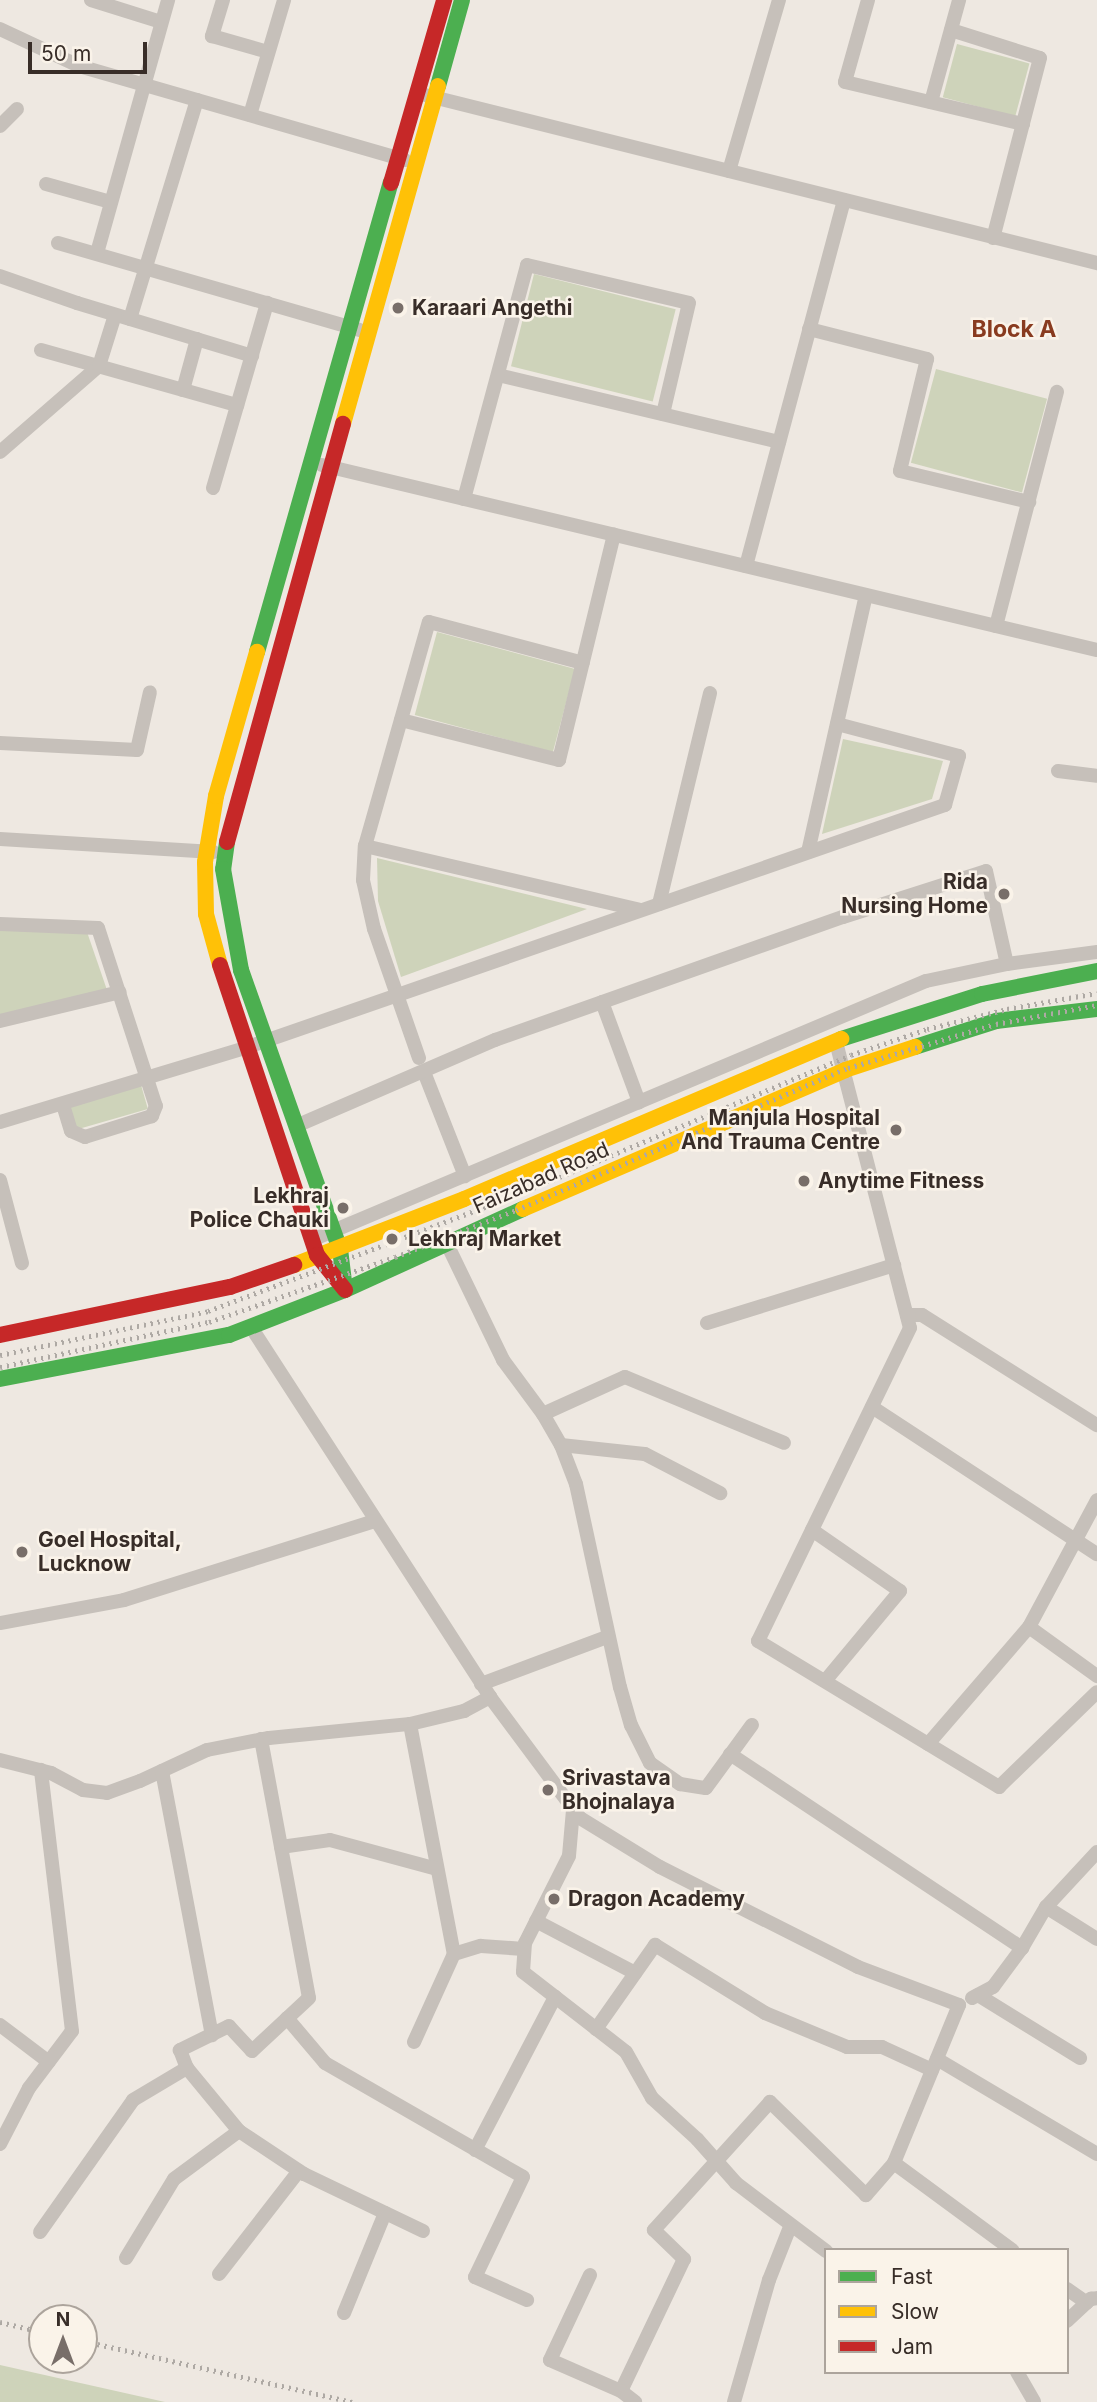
<!DOCTYPE html>
<html>
<head>
<meta charset="utf-8">
<style>
	body { margin:0 }
	#map { position:relative; width:1097px; height:2402px; overflow:hidden; background:#eee8e1; font-family:Inter,sans-serif }
	div>[style] { position:absolute }
	[style*='--x'] { left:calc(var(--x)*1px); top:calc(var(--y)*1px); width:calc(var(--w)*1px); rotate:calc(var(--a)*1deg) }
	.green>* { inset:0; background:#ced3ba; transform-origin:0 0 }
	.street>* { height:14px; margin:-7px; padding:0 7px; transform-origin:7px; border-radius:7px; background:#c6c0ba }
	.fast>* { height:16px; margin:-8px; padding:0 8px; transform-origin:8px; border-radius:8px; background:#4caf50 }
	.slow>* { height:16px; margin:-8px; padding:0 8px; transform-origin:8px; border-radius:8px; background:#ffc107 }
	.jam>* { height:16px; margin:-8px; padding:0 8px; transform-origin:8px; border-radius:8px; background:#c62828 }
	.rail>* { height:4.5px; margin-top:-2.25px; transform-origin:0; background:repeating-linear-gradient(90deg,#aea9a4 0 2px,transparent 0 7px) }
	.dots>* { width:19px; height:19px; translate:-50% -50%; box-sizing:border-box; border:4px solid #faf3e9; border-radius:50% }
	span { translate:-50% -50%; white-space:nowrap; text-align:center; line-height:1.15; -webkit-text-stroke:5px #faf3e9; paint-order:stroke }
	.poi-label { font-size:21px; color:#382d28; font-weight:700 }
	.left { translate:0 -50%; text-align:left }
	.right { translate:-100% -50%; text-align:right }
	.street-label { font-size:21px; color:#382d28 }
	.neighbourhood-label { font-size:23px; color:#893b1f; font-weight:700 }
	.legend { position:absolute; left:824px; top:2248px; width:245px; height:126px; box-sizing:border-box; background:#faf3e9; border:2px solid #aca49c; margin:0; padding:9px 12px; list-style:none; font-size:21px; color:#382d28 }
	.legend li { display:flex; align-items:center; gap:14px; height:35px }
	.legend b { width:35px; border:2px solid #aca49c }
	.north { position:absolute; left:28px; top:2304px; width:70px; height:70px; box-sizing:border-box; background:#faf3e9; border:2px solid #aca49c; border-radius:50%; rotate:0deg; font-size:19px; font-weight:700; line-height:28px; text-align:center; color:#382d28 }
	.north::after { content:''; display:block; margin:auto; width:24px; height:32px; background:#786e69; clip-path:polygon(50% 0,100% 100%,50% 72%,0 100%) }
	.scale { position:absolute; left:28px; top:42px; width:119px; height:32px; box-sizing:border-box; border:4px solid #382d28; border-top:0; padding-left:9px; font-size:21px; line-height:24px; white-space:nowrap; color:#382d28; -webkit-text-stroke:5px #faf3e9; paint-order:stroke }
</style>
</head>
<body>
<div id="map">
	<div class="green">
		<i style="left:957px;top:44px;width:75px;height:55px;rotate:15deg"></i>
		<i style="left:534px;top:274px;width:146px;height:95px;rotate:14deg"></i>
		<i style="left:936px;top:369px;width:115px;height:97px;rotate:15deg"></i>
		<i style="left:437px;top:632px;width:143px;height:86px;rotate:15deg"></i>
		<i style="clip-path:polygon(843px 739px,943px 761px,932px 799px,822px 834px)"></i>
		<i style="clip-path:polygon(377px 858px,587px 909px,401px 977px,378px 901px)"></i>
		<i style="clip-path:polygon(0 928px,87px 932px,107px 990px,0 1015px)"></i>
		<i style="left:141px;top:1085px;width:25px;height:74px;rotate:74deg"></i>
		<i style="clip-path:polygon(0 2365px,165px 2402px,0 2402px)"></i>
	</div>
	<div class="street">
		<i style="--x:91;--y:0;--w:73;--a:17.4"></i>
		<i style="--x:223;--y:0;--w:38;--a:107"></i>
		<i style="--x:212;--y:36;--w:58;--a:15.9"></i>
		<i style="--x:868;--y:0;--w:85;--a:105.7"></i>
		<i style="--x:845;--y:82;--w:183;--a:13.3"></i>
		<i style="--x:0;--y:29;--w:87;--a:25.1"></i>
		<i style="--x:79;--y:66;--w:339;--a:16.1"></i>
		<i style="--x:951;--y:30;--w:93;--a:17.5"></i>
		<i style="--x:1040;--y:58;--w:186;--a:104.6"></i>
		<i style="--x:425;--y:95;--w:693;--a:14.04"></i>
		<i style="--x:931;--y:102;--w:106;--a:-74.6"></i>
		<i style="--x:250;--y:115;--w:120;--a:-73.5"></i>
		<i style="--x:0;--y:126;--w:24;--a:-45"></i>
		<i style="--x:729;--y:171;--w:178;--a:-73.7"></i>
		<i style="--x:46;--y:184;--w:67;--a:15.5"></i>
		<i style="--x:58;--y:243;--w:314;--a:16.1"></i>
		<i style="--x:97;--y:253;--w:263;--a:-74.3"></i>
		<i style="--x:0;--y:276;--w:82;--a:19.3"></i>
		<i style="--x:77;--y:303;--w:183;--a:16.8"></i>
		<i style="--x:130;--y:319;--w:229;--a:-73"></i>
		<i style="--x:809;--y:329;--w:122;--a:14.3"></i>
		<i style="--x:927;--y:359;--w:115;--a:103.6"></i>
		<i style="--x:900;--y:471;--w:133;--a:13.5"></i>
		<i style="--x:41;--y:350;--w:204;--a:15.7"></i>
		<i style="--x:498;--y:375;--w:289;--a:13.4"></i>
		<i style="--x:183;--y:390;--w:53;--a:-74.6"></i>
		<i style="--x:0;--y:452;--w:131;--a:-41"></i>
		<i style="--x:99;--y:366;--w:53;--a:-72.6"></i>
		<i style="--x:322;--y:465;--w:797;--a:13.43"></i>
		<i style="--x:213;--y:488;--w:193;--a:-73.7"></i>
		<i style="--x:464;--y:499;--w:242;--a:-74.9"></i>
		<i style="--x:527;--y:265;--w:166;--a:13.2"></i>
		<i style="--x:689;--y:303;--w:114;--a:103.2"></i>
		<i style="--x:746;--y:566;--w:379;--a:-75"></i>
		<i style="--x:996;--y:626;--w:242;--a:-75.4"></i>
		<i style="--x:401;--y:720;--w:163;--a:14.2"></i>
		<i style="--x:559;--y:760;--w:232;--a:-76.3"></i>
		<i style="--x:0;--y:743;--w:137;--a:2.9"></i>
		<i style="--x:137;--y:750;--w:59;--a:-77.4"></i>
		<i style="--x:1058;--y:771;--w:39;--a:7"></i>
		<i style="--x:0;--y:839;--w:214;--a:3.5"></i>
		<i style="--x:365;--y:846;--w:281;--a:13.1"></i>
		<i style="--x:808;--y:852;--w:263;--a:-77.3"></i>
		<i style="--x:659;--y:904;--w:217;--a:-76.4"></i>
		<i style="--x:0;--y:924;--w:98;--a:2.3"></i>
		<i style="--x:98;--y:928;--w:187;--a:72"></i>
		<i style="--x:156;--y:1106;--w:11;--a:112"></i>
		<i style="--x:152;--y:1116;--w:70;--a:162.6"></i>
		<i style="--x:85;--y:1137;--w:15;--a:-157"></i>
		<i style="--x:71;--y:1131;--w:27;--a:-107"></i>
		<i style="--x:602;--y:1002;--w:107;--a:69.7"></i>
		<i style="--x:0;--y:1021;--w:123;--a:-13.6"></i>
		<i style="--x:836;--y:1042;--w:295;--a:75.5"></i>
		<i style="--x:910;--y:1328;--w:348;--a:115.9"></i>
		<i style="--x:758;--y:1641;--w:282;--a:31.2"></i>
		<i style="--x:999;--y:1787;--w:136;--a:-44.1"></i>
		<i style="--x:419;--y:1058;--w:137;--a:-109.2"></i>
		<i style="--x:374;--y:929;--w:50;--a:-102.7"></i>
		<i style="--x:363;--y:880;--w:34;--a:-87"></i>
		<i style="--x:365;--y:846;--w:233;--a:-74.1"></i>
		<i style="--x:429;--y:622;--w:159;--a:14.9"></i>
		<i style="--x:424;--y:1072;--w:112;--a:68.5"></i>
		<i style="--x:0;--y:1122;--w:259;--a:-16.8"></i>
		<i style="--x:248;--y:1047;--w:738;--a:-19.15"></i>
		<i style="--x:945;--y:805;--w:51;--a:-74.1"></i>
		<i style="--x:959;--y:756;--w:126;--a:-165.3"></i>
		<i style="--x:296;--y:1126;--w:217;--a:-23.4"></i>
		<i style="--x:495;--y:1040;--w:369;--a:-19.5"></i>
		<i style="--x:843;--y:917;--w:150;--a:-17.8"></i>
		<i style="--x:986;--y:871;--w:95;--a:77.3"></i>
		<i style="--x:0;--y:1180;--w:86;--a:75.2"></i>
		<i style="--x:314;--y:1239;--w:664;--a:-22.86"></i>
		<i style="--x:926;--y:981;--w:83;--a:-11.9"></i>
		<i style="--x:1007;--y:964;--w:91;--a:-7.6"></i>
		<i style="--x:447;--y:1244;--w:129;--a:64.2"></i>
		<i style="--x:503;--y:1360;--w:67;--a:53.5"></i>
		<i style="--x:543;--y:1414;--w:36;--a:60"></i>
		<i style="--x:561;--y:1445;--w:42;--a:69"></i>
		<i style="--x:576;--y:1484;--w:208;--a:77.8"></i>
		<i style="--x:620;--y:1687;--w:40;--a:74"></i>
		<i style="--x:631;--y:1725;--w:42;--a:63.4"></i>
		<i style="--x:650;--y:1763;--w:37;--a:35"></i>
		<i style="--x:680;--y:1784;--w:26;--a:9"></i>
		<i style="--x:706;--y:1788;--w:78;--a:-53.9"></i>
		<i style="--x:907;--y:1315;--w:15;--a:0"></i>
		<i style="--x:922;--y:1315;--w:207;--a:32.2"></i>
		<i style="--x:707;--y:1323;--w:196;--a:-17.2"></i>
		<i style="--x:251;--y:1327;--w:440;--a:57.1"></i>
		<i style="--x:490;--y:1697;--w:151;--a:53.4"></i>
		<i style="--x:580;--y:1818;--w:94;--a:31.5"></i>
		<i style="--x:660;--y:1867;--w:222;--a:26.8"></i>
		<i style="--x:858;--y:1967;--w:108;--a:20.6"></i>
		<i style="--x:959;--y:2005;--w:171;--a:112.4"></i>
		<i style="--x:894;--y:2163;--w:43;--a:131.2"></i>
		<i style="--x:866;--y:2195;--w:134;--a:-135.9"></i>
		<i style="--x:770;--y:2102;--w:173;--a:132.2"></i>
		<i style="--x:654;--y:2230;--w:42;--a:44"></i>
		<i style="--x:684;--y:2259;--w:146;--a:115.5"></i>
		<i style="--x:872;--y:1407;--w:269;--a:33.2"></i>
		<i style="--x:543;--y:1414;--w:90;--a:-24.3"></i>
		<i style="--x:625;--y:1377;--w:172;--a:22.5"></i>
		<i style="--x:561;--y:1445;--w:84;--a:6.1"></i>
		<i style="--x:645;--y:1454;--w:85;--a:27.5"></i>
		<i style="--x:812;--y:1530;--w:107;--a:34.7"></i>
		<i style="--x:900;--y:1591;--w:117;--a:129.8"></i>
		<i style="--x:0;--y:1623;--w:126;--a:-10.5"></i>
		<i style="--x:124;--y:1600;--w:262;--a:-17.5"></i>
		<i style="--x:1029;--y:1627;--w:84;--a:35.8"></i>
		<i style="--x:481;--y:1684;--w:134;--a:-20.5"></i>
		<i style="--x:410;--y:1724;--w:234;--a:79.2"></i>
		<i style="--x:261;--y:1739;--w:263;--a:79.5"></i>
		<i style="--x:309;--y:1998;--w:78;--a:137.1"></i>
		<i style="--x:252;--y:2051;--w:34;--a:-133"></i>
		<i style="--x:229;--y:2026;--w:55;--a:153.9"></i>
		<i style="--x:180;--y:2050;--w:19;--a:69"></i>
		<i style="--x:187;--y:2068;--w:82;--a:50.5"></i>
		<i style="--x:239;--y:2131;--w:78;--a:33.5"></i>
		<i style="--x:304;--y:2174;--w:132;--a:25.6"></i>
		<i style="--x:928;--y:1744;--w:155;--a:-49.2"></i>
		<i style="--x:1029;--y:1627;--w:144;--a:-61.8"></i>
		<i style="--x:730;--y:1754;--w:351;--a:33.6"></i>
		<i style="--x:1022;--y:1948;--w:48;--a:-59.7"></i>
		<i style="--x:1046;--y:1907;--w:75;--a:-47.2"></i>
		<i style="--x:0;--y:1760;--w:53;--a:14.3"></i>
		<i style="--x:51;--y:1773;--w:36;--a:28"></i>
		<i style="--x:83;--y:1790;--w:24;--a:7"></i>
		<i style="--x:107;--y:1793;--w:35;--a:-20"></i>
		<i style="--x:140;--y:1781;--w:74;--a:-24.8"></i>
		<i style="--x:207;--y:1750;--w:63;--a:-11"></i>
		<i style="--x:269;--y:1738;--w:142;--a:-5.7"></i>
		<i style="--x:410;--y:1724;--w:56;--a:-13.5"></i>
		<i style="--x:464;--y:1711;--w:30;--a:-28"></i>
		<i style="--x:162;--y:1771;--w:269;--a:79.3"></i>
		<i style="--x:573;--y:1810;--w:46;--a:95"></i>
		<i style="--x:569;--y:1856;--w:97;--a:116.8"></i>
		<i style="--x:525;--y:1943;--w:29;--a:94"></i>
		<i style="--x:523;--y:1972;--w:130;--a:37.8"></i>
		<i style="--x:626;--y:2052;--w:53;--a:60.5"></i>
		<i style="--x:652;--y:2098;--w:61;--a:42.3"></i>
		<i style="--x:697;--y:2139;--w:59;--a:48.4"></i>
		<i style="--x:736;--y:2183;--w:113;--a:37.1"></i>
		<i style="--x:281;--y:1847;--w:49;--a:-8.1"></i>
		<i style="--x:330;--y:1840;--w:111;--a:15.2"></i>
		<i style="--x:1046;--y:1907;--w:60;--a:32.1"></i>
		<i style="--x:536;--y:1921;--w:112;--a:27.7"></i>
		<i style="--x:978;--y:1995;--w:120;--a:31.7"></i>
		<i style="--x:972;--y:1998;--w:24;--a:-28"></i>
		<i style="--x:993;--y:1987;--w:49;--a:-53.4"></i>
		<i style="--x:287;--y:2018;--w:59;--a:49.8"></i>
		<i style="--x:325;--y:2063;--w:228;--a:29.9"></i>
		<i style="--x:523;--y:2177;--w:111;--a:115.6"></i>
		<i style="--x:475;--y:2277;--w:57;--a:23.9"></i>
		<i style="--x:0;--y:2025;--w:61;--a:37.1"></i>
		<i style="--x:596;--y:2029;--w:103;--a:-54.9"></i>
		<i style="--x:655;--y:1945;--w:129;--a:31.7"></i>
		<i style="--x:765;--y:2013;--w:89;--a:22.5"></i>
		<i style="--x:847;--y:2047;--w:35;--a:0"></i>
		<i style="--x:882;--y:2047;--w:55;--a:24.7"></i>
		<i style="--x:414;--y:2042;--w:97;--a:-65.6"></i>
		<i style="--x:454;--y:1954;--w:28;--a:-17"></i>
		<i style="--x:481;--y:1946;--w:43;--a:4"></i>
		<i style="--x:937;--y:2059;--w:186;--a:30.7"></i>
		<i style="--x:0;--y:2144;--w:63;--a:-62.6"></i>
		<i style="--x:29;--y:2088;--w:71;--a:-53"></i>
		<i style="--x:72;--y:2031;--w:263;--a:-96.8"></i>
		<i style="--x:475;--y:2150;--w:173;--a:-62.4"></i>
		<i style="--x:894;--y:2163;--w:147;--a:36.4"></i>
		<i style="--x:40;--y:2232;--w:161;--a:-54.8"></i>
		<i style="--x:133;--y:2100;--w:63;--a:-30.7"></i>
		<i style="--x:126;--y:2258;--w:92;--a:-58.7"></i>
		<i style="--x:174;--y:2179;--w:81;--a:-36.4"></i>
		<i style="--x:219;--y:2274;--w:130;--a:-52.2"></i>
		<i style="--x:590;--y:2275;--w:94;--a:115.2"></i>
		<i style="--x:550;--y:2360;--w:77;--a:23.6"></i>
		<i style="--x:621;--y:2391;--w:18;--a:38"></i>
		<i style="--x:1067;--y:2289;--w:24;--a:35"></i>
		<i style="--x:344;--y:2313;--w:108;--a:-67.7"></i>
		<i style="--x:1067;--y:2321;--w:33;--a:-43"></i>
		<i style="--x:1091;--y:2299;--w:6;--a:-9"></i>
		<i style="--x:1017;--y:2372;--w:34;--a:60"></i>
		<i style="--x:734;--y:2402;--w:127;--a:-74"></i>
		<i style="--x:769;--y:2280;--w:57;--a:-68.4"></i>
	</div>
	<div class="fast">
		<i style="--x:438;--y:86;--w:89;--a:-74.4"></i>
		<i style="--x:257;--y:652;--w:488;--a:-74.1"></i>
		<i style="--x:227;--y:842;--w:27;--a:98"></i>
		<i style="--x:223;--y:869;--w:103;--a:79.9"></i>
		<i style="--x:241;--y:970;--w:296;--a:70.5"></i>
		<i style="--x:340;--y:1249;--w:41;--a:83"></i>
		<i style="--x:841;--y:1039;--w:148;--a:-17.7"></i>
		<i style="--x:982;--y:994;--w:117;--a:-11.3"></i>
		<i style="--x:915;--y:1047;--w:85;--a:-17.8"></i>
		<i style="--x:996;--y:1021;--w:102;--a:-6.8"></i>
		<i style="--x:0;--y:1379;--w:233;--a:-10.9"></i>
		<i style="--x:229;--y:1335;--w:124;--a:-21.2"></i>
		<i style="--x:345;--y:1290;--w:196;--a:-24.5"></i>
	</div>
	<div class="slow">
		<i style="--x:343;--y:424;--w:351;--a:-74.3"></i>
		<i style="--x:220;--y:965;--w:53;--a:-105.4"></i>
		<i style="--x:206;--y:914;--w:52;--a:-91.1"></i>
		<i style="--x:205;--y:862;--w:67;--a:-80.5"></i>
		<i style="--x:216;--y:796;--w:150;--a:-74.1"></i>
		<i style="--x:523;--y:1209;--w:351;--a:-23.3"></i>
		<i style="--x:845;--y:1070;--w:74;--a:-18.2"></i>
		<i style="--x:294;--y:1265;--w:182;--a:-21.2"></i>
		<i style="--x:464;--y:1199;--w:410;--a:-23"></i>
	</div>
	<div class="jam">
		<i style="--x:391;--y:183;--w:191;--a:-73.8"></i>
		<i style="--x:227;--y:842;--w:434;--a:-74.5"></i>
		<i style="--x:220;--y:965;--w:306;--a:71.5"></i>
		<i style="--x:317;--y:1255;--w:45;--a:51.3"></i>
		<i style="--x:0;--y:1335;--w:235;--a:-11.8"></i>
		<i style="--x:230;--y:1287;--w:68;--a:-19"></i>
	</div>
	<div class="rail">
		<i style="--x:0;--y:1355;--w:213;--a:-11.9"></i>
		<i style="--x:208;--y:1311;--w:327;--a:-20.6"></i>
		<i style="--x:514;--y:1196;--w:365;--a:-22.7"></i>
		<i style="--x:851;--y:1055;--w:80;--a:-18.9"></i>
		<i style="--x:927;--y:1029;--w:82;--a:-14"></i>
		<i style="--x:1007;--y:1009;--w:91;--a:-10.1"></i>
		<i style="--x:0;--y:1367;--w:214;--a:-12.2"></i>
		<i style="--x:209;--y:1322;--w:197;--a:-19.3"></i>
		<i style="--x:395;--y:1257;--w:130;--a:-21.2"></i>
		<i style="--x:516;--y:1210;--w:361;--a:-23.2"></i>
		<i style="--x:848;--y:1068;--w:154;--a:-16.6"></i>
		<i style="--x:996;--y:1024;--w:103;--a:-10.7"></i>
		<i style="--x:0;--y:2322;--w:43;--a:13.4"></i>
		<i style="--x:84;--y:2341;--w:275;--a:12.8"></i>
	</div>
	<div class="dots">
		<i style="left:398px;top:308px;background:#786e69"></i>
		<i style="left:1004px;top:894px;background:#786e69"></i>
		<i style="left:896px;top:1130px;background:#786e69"></i>
		<i style="left:804px;top:1181px;background:#786e69"></i>
		<i style="left:343px;top:1208px;background:#786e69"></i>
		<i style="left:392px;top:1239px;background:#786e69"></i>
		<i style="left:22px;top:1552px;background:#786e69"></i>
		<i style="left:548px;top:1790px;background:#786e69"></i>
		<i style="left:554px;top:1899px;background:#786e69"></i>
	</div>
	<div class="poi-label">
		<span class="left" style="left:412px;top:308px">Karaari Angethi</span>
		<span class="right" style="left:988px;top:894px">Rida<br>Nursing Home</span>
		<span class="right" style="left:880px;top:1130px">Manjula Hospital<br>And Trauma Centre</span>
		<span class="left" style="left:818px;top:1181px">Anytime Fitness</span>
		<span class="right" style="left:329px;top:1208px">Lekhraj<br>Police Chauki</span>
		<span class="left" style="left:408px;top:1239px">Lekhraj Market</span>
		<span class="left" style="left:38px;top:1552px">Goel Hospital,<br>Lucknow</span>
		<span class="left" style="left:562px;top:1790px">Srivastava<br>Bhojnalaya</span>
		<span class="left" style="left:568px;top:1899px">Dragon Academy</span>
	</div>
	<div class="street-label">
		<span style="left:541px;top:1178px;rotate:-24deg">Faizabad Road</span>
	</div>
	<div class="neighbourhood-label">
		<span style="left:1014px;top:329px">Block A</span>
	</div>
	<ul class="legend">
	<li><b style="height:9px;background:#4caf50"></b>Fast</li>
	<li><b style="height:9px;background:#ffc107"></b>Slow</li>
	<li><b style="height:9px;background:#c62828"></b>Jam</li>
	</ul>
	<div class="north">N</div>
	<div class="scale">50 m</div>
</div>
</body>
</html>
